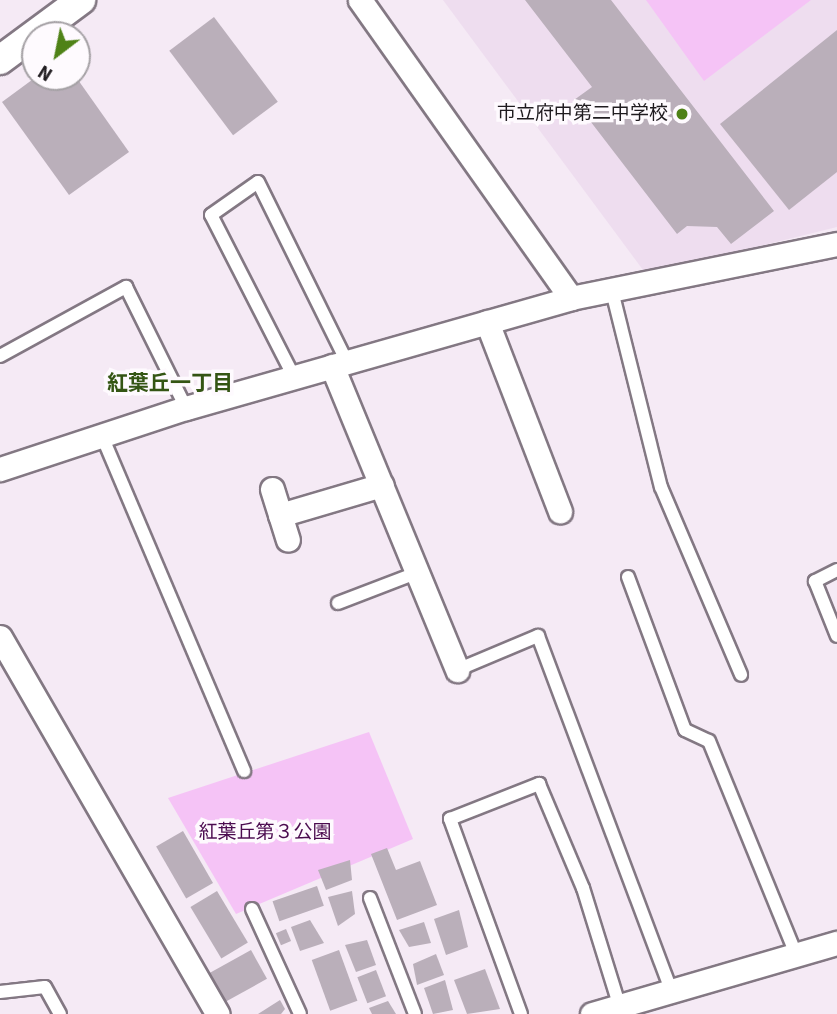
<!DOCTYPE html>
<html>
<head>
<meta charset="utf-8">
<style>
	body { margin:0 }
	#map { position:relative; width:837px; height:1014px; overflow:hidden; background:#f5eaf5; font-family:"Source Sans 3","Noto Sans JP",sans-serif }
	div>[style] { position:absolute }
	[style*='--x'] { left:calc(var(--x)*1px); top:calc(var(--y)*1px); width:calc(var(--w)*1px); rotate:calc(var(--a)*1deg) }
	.built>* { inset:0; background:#eeddef }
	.green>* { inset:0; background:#f5c3f6 }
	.building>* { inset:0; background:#baafba; transform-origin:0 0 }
	.roads { filter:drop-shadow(2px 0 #837883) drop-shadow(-2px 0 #837883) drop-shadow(0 2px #837883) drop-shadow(0 -2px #837883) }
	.service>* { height:12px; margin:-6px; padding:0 6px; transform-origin:6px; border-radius:6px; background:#fff }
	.minor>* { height:23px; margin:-11.5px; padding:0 11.5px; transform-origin:11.5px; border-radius:11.5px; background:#fff }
	.tertiary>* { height:28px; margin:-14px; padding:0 14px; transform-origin:14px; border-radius:14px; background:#fff }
	.dots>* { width:19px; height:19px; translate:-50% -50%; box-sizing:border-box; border:4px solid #fefafe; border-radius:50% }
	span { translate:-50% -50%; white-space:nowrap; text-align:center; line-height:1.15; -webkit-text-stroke:7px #fefafe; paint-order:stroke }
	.poi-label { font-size:19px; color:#1f1b1f }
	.right { translate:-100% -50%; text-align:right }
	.park-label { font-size:19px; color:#4b0b4f }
	.neighbourhood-label { font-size:21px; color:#345514; font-weight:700 }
	.north { position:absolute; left:21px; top:21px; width:70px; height:70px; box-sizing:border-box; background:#fefafe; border:2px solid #a5a1a5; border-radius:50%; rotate:212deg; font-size:19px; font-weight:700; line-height:28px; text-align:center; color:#1f1b1f }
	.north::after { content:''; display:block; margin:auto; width:24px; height:32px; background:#4f8217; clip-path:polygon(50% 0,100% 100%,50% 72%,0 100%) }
</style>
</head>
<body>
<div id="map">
	<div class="built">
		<i style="clip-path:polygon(443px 0,837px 0,837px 227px,646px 274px)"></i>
	</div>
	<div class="green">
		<i style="clip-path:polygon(646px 0,811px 0,704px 81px)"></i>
		<i style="clip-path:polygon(369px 732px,413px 839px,236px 914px,168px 798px)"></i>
	</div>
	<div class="building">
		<i style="clip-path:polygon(525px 0,611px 0,774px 211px,731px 244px,717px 227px,687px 226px,677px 234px,574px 100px,592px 87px)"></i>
		<i style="left:214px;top:17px;width:106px;height:56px;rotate:53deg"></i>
		<i style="clip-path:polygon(837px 30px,837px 172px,789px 210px,720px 124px)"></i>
		<i style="clip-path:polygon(36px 77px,76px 77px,129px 152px,69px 195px,2px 102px)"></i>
		<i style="left:183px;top:831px;width:60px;height:31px;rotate:60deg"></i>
		<i style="clip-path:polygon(387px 848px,396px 870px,420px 861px,437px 905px,397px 920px,371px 854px)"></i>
		<i style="clip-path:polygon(350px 860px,352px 880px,326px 890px,318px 870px)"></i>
		<i style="left:317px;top:886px;width:21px;height:47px;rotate:71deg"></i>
		<i style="left:217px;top:891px;width:60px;height:31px;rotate:59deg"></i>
		<i style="clip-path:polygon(352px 891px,355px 914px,338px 926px,328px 897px)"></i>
		<i style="clip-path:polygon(459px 910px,468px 947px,446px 955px,434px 919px)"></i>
		<i style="clip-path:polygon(310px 920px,324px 943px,300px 951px,291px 927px)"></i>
		<i style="clip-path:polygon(424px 922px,431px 943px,409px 947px,399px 930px)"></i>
		<i style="left:286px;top:929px;width:13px;height:11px;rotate:67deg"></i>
		<i style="clip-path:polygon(367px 940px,376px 965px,356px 972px,345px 945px)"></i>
		<i style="left:251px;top:950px;width:33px;height:51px;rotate:61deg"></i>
		<i style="left:339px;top:950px;width:54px;height:29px;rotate:70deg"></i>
		<i style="clip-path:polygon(436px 954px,444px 975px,417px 985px,413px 964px)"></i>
		<i style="clip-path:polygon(485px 969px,500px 1009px,467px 1014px,454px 980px)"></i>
		<i style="left:376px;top:970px;width:28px;height:20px;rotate:69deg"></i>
		<i style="clip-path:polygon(445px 980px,453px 1010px,433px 1014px,424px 988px)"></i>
		<i style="clip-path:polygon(280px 1000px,285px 1009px,281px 1014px,258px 1014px)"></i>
		<i style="clip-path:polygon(388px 1001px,396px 1014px,372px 1014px,369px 1008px)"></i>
	</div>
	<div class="roads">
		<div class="service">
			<i style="--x:612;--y:291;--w:202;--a:76"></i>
			<i style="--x:661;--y:487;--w:204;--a:66.9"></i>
			<i style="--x:0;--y:356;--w:144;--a:-28.7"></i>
			<i style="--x:126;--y:287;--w:135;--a:63.6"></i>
			<i style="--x:294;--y:377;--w:182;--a:-117.1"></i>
			<i style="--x:211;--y:215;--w:57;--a:-35.1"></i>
			<i style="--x:258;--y:182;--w:201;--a:63.7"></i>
			<i style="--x:102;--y:436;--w:364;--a:67"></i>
			<i style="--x:837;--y:570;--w:25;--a:153"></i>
			<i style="--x:815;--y:581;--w:59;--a:68.2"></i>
			<i style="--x:628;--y:577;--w:163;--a:69.6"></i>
			<i style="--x:685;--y:730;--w:26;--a:25"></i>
			<i style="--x:709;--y:741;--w:230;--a:67.8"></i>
			<i style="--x:338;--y:603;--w:84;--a:-21"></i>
			<i style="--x:457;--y:670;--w:88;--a:-22.8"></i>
			<i style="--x:538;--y:636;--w:377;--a:69.4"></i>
			<i style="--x:370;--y:898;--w:124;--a:68.8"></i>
			<i style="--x:252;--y:909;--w:115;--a:65.4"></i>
			<i style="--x:0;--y:992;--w:45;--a:-6.3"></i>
			<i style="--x:45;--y:987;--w:31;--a:61"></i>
			<i style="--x:521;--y:1014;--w:208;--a:-110"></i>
			<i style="--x:450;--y:819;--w:96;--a:-21.5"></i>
			<i style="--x:539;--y:784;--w:113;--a:67.1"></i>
			<i style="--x:583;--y:888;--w:121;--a:72.8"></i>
		</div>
		<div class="minor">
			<i style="--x:360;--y:0;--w:365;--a:54.7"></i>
			<i style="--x:487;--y:322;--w:203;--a:68.9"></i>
			<i style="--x:332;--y:366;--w:329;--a:67.6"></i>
			<i style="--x:0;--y:469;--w:196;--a:-18.2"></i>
			<i style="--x:186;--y:408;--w:400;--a:-15.9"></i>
			<i style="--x:571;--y:298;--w:271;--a:-11.5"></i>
			<i style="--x:272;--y:489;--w:53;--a:72.6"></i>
			<i style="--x:280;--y:515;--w:106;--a:-16.4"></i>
			<i style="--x:0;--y:637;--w:435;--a:60"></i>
			<i style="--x:592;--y:1014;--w:255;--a:-16.2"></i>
		</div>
		<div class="tertiary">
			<i style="--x:0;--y:60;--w:101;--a:-36.5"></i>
		</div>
	</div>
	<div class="dots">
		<i style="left:682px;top:114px;background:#4f8217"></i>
	</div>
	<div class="poi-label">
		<span class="right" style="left:668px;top:114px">市立府中第二中学校</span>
	</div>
	<div class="park-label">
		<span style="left:265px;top:833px">紅葉丘第３公園</span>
	</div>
	<div class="neighbourhood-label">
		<span style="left:170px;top:383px">紅葉丘一丁目</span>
	</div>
	<div class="north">N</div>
</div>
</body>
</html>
